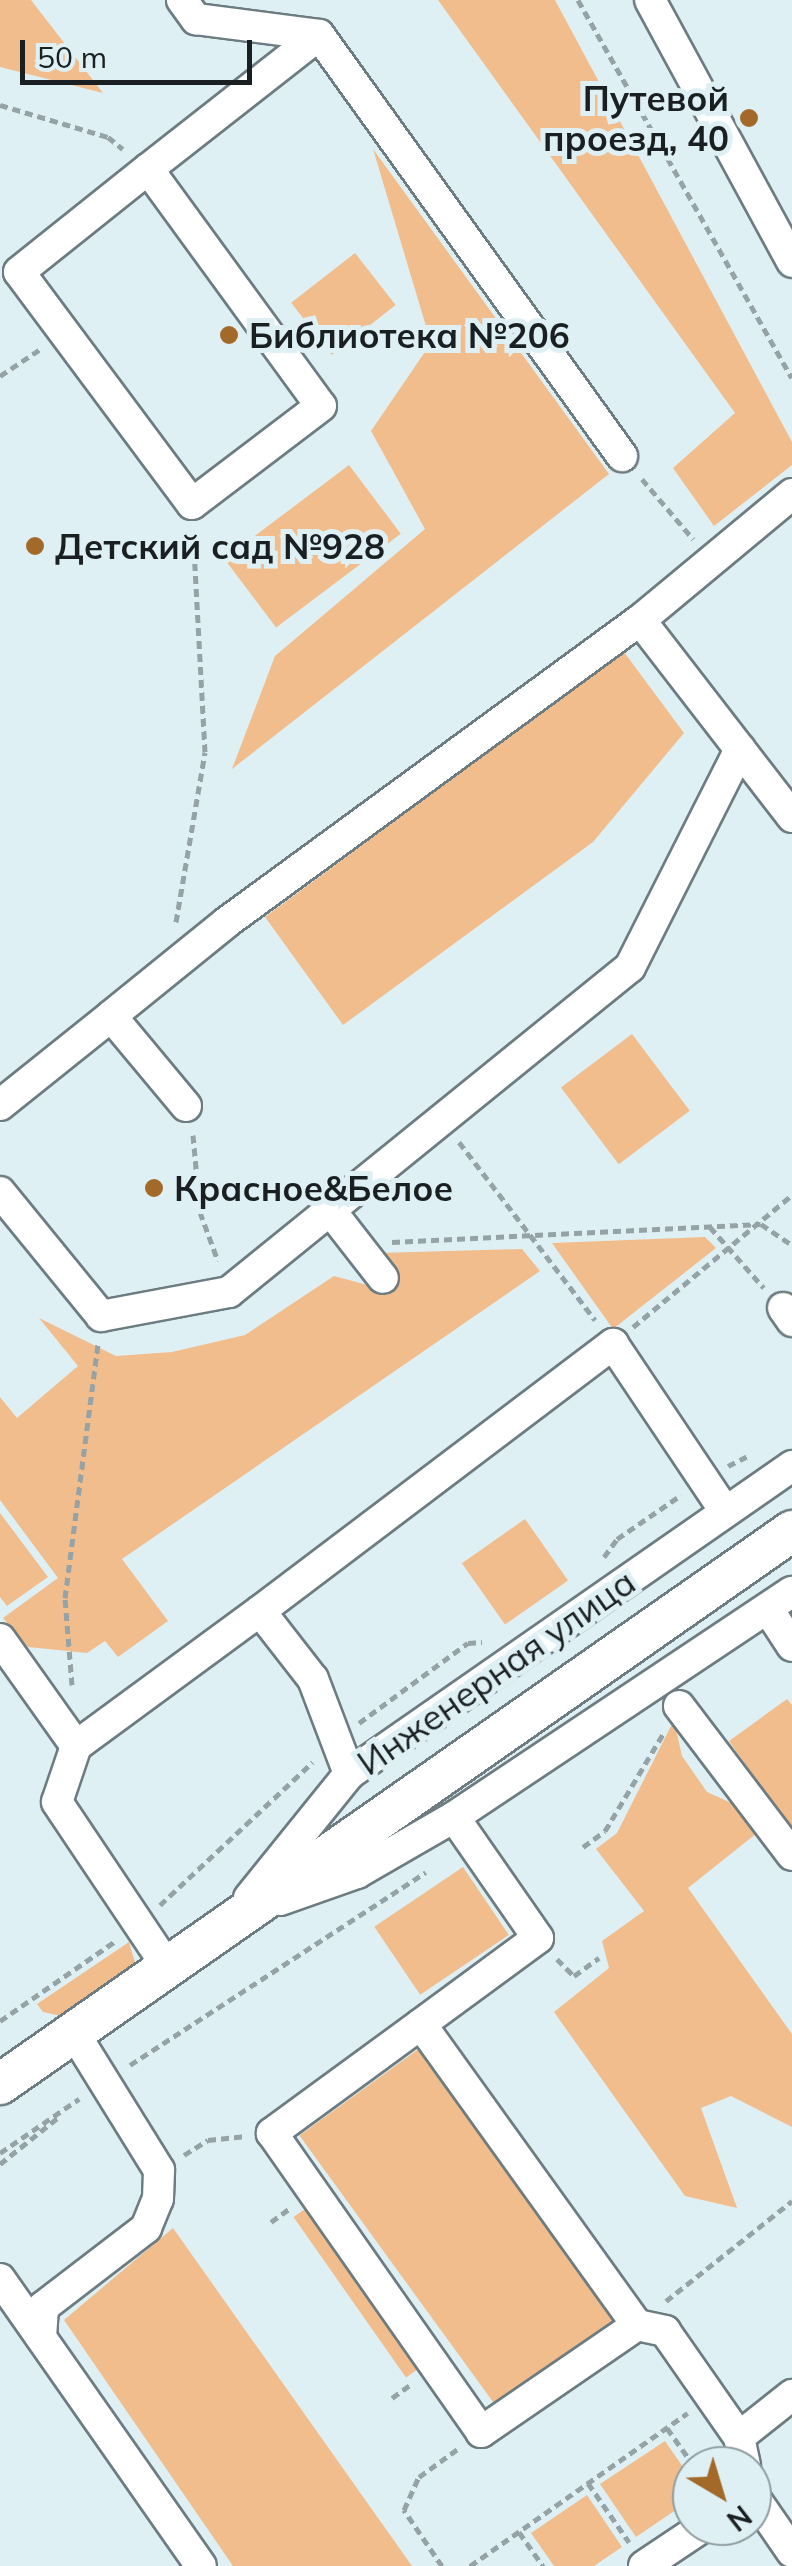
<!DOCTYPE html>
<html>
<head>
<meta charset="utf-8">
<style>
	body { margin:0 }
	#map { position:relative; width:792px; height:2566px; overflow:hidden; background:#dff0f5; font-family:Mulish,sans-serif }
	div>[style] { position:absolute }
	[style*='--x'] { left:calc(var(--x)*1px); top:calc(var(--y)*1px); width:calc(var(--w)*1px); rotate:calc(var(--a)*1deg) }
	.green>* { inset:0; background:#f1bd8c; transform-origin:0 0 }
	.path>* { height:5px; margin-top:-2.5px; transform-origin:0; background:repeating-linear-gradient(90deg,#95a2a6 0 8px,transparent 0 13px) }
	.roads { filter:drop-shadow(2px 0 #6d7c80) drop-shadow(-2px 0 #6d7c80) drop-shadow(0 2px #6d7c80) drop-shadow(0 -2px #6d7c80) }
	.minor>* { height:30px; margin:-15px; padding:0 15px; transform-origin:15px; border-radius:15px; background:#fff }
	.major>* { height:40px; margin:-20px; padding:0 20px; transform-origin:20px; border-radius:20px; background:#fff }
	.dots>* { width:28px; height:28px; translate:-50% -50%; box-sizing:border-box; border:5px solid #dff0f5; border-radius:50% }
	span { translate:-50% -50%; white-space:nowrap; text-align:center; line-height:1.15; -webkit-text-stroke:10px #dff0f5; paint-order:stroke }
	.poi-label { font-size:35px; color:#1a2021; font-weight:700 }
	.right { translate:-100% -50%; text-align:right }
	.left { translate:0 -50%; text-align:left }
	.street-label { font-size:35px; color:#1a2021 }
	.north { position:absolute; left:672px; top:2446px; width:100px; height:100px; box-sizing:border-box; background:#dff0f5; border:2px solid #909da0; border-radius:50%; rotate:142deg; font-size:28px; font-weight:700; line-height:40px; text-align:center; color:#1a2021 }
	.north::after { content:''; display:block; margin:auto; width:35px; height:45px; background:#a36929; clip-path:polygon(50% 0,100% 100%,50% 72%,0 100%) }
	.scale { position:absolute; left:20px; top:40px; width:232px; height:45px; box-sizing:border-box; border:5px solid #1a2021; border-top:0; padding-left:12px; font-size:30px; line-height:35px; white-space:nowrap; color:#1a2021; -webkit-text-stroke:8px #dff0f5; paint-order:stroke }
</style>
</head>
<body>
<div id="map">
	<div class="green">
		<i style="clip-path:polygon(0 0,31px 0,103px 93px,0 67px)"></i>
		<i style="clip-path:polygon(438px 0,555px 0,792px 442px,792px 465px,714px 526px,673px 468px,735px 413px)"></i>
		<i style="clip-path:polygon(373px 149px,609px 474px,232px 769px,275px 656px,425px 529px,371px 431px,431px 343px)"></i>
		<i style="left:355px;top:253px;width:66px;height:81px;rotate:52deg"></i>
		<i style="left:349px;top:465px;width:86px;height:156px;rotate:53deg"></i>
		<i style="clip-path:polygon(624px 652px,684px 733px,593px 842px,343px 1025px,265px 917px)"></i>
		<i style="left:632px;top:1034px;width:96px;height:89px;rotate:53deg"></i>
		<i style="clip-path:polygon(705px 1237px,716px 1248px,613px 1329px,552px 1243px)"></i>
		<i style="clip-path:polygon(522px 1249px,540px 1271px,122px 1559px,168px 1621px,118px 1657px,105px 1641px,87px 1653px,28px 1647px,3px 1618px,58px 1578px,0 1500px,0 1397px,17px 1418px,78px 1366px,39px 1318px,116px 1356px,172px 1352px,245px 1335px,334px 1276px,371px 1286px,377px 1253px)"></i>
		<i style="clip-path:polygon(0 1513px,48px 1577px,7px 1606px,0 1597px)"></i>
		<i style="left:525px;top:1519px;width:75px;height:77px;rotate:55deg"></i>
		<i style="clip-path:polygon(787px 1699px,792px 1705px,792px 1832px,729px 1741px)"></i>
		<i style="clip-path:polygon(674px 1720px,682px 1756px,707px 1792px,736px 1805px,757px 1833px,688px 1888px,792px 2034px,792px 2127px,731px 2096px,701px 2108px,737px 2208px,685px 2196px,554px 2012px,609px 1968px,602px 1941px,644px 1911px,596px 1849px,617px 1833px)"></i>
		<i style="left:463px;top:1867px;width:82px;height:107px;rotate:56deg"></i>
		<i style="clip-path:polygon(129px 1942px,136px 1966px,66px 2017px,43px 2012px,37px 2004px)"></i>
		<i style="left:420px;top:2048px;width:335px;height:149px;rotate:54deg"></i>
		<i style="left:305px;top:2209px;width:196px;height:14px;rotate:55deg"></i>
		<i style="clip-path:polygon(173px 2228px,412px 2566px,233px 2566px,64px 2320px)"></i>
		<i style="clip-path:polygon(665px 2441px,692px 2480px,692px 2499px,636px 2537px,600px 2484px)"></i>
		<i style="clip-path:polygon(587px 2495px,622px 2547px,594px 2566px,554px 2566px,531px 2533px)"></i>
	</div>
	<div class="path">
		<i style="--x:578;--y:0;--w:434;--a:60.5"></i>
		<i style="--x:0;--y:105;--w:113;--a:16.5"></i>
		<i style="--x:108;--y:137;--w:19;--a:39"></i>
		<i style="--x:0;--y:376;--w:50;--a:-33.7"></i>
		<i style="--x:642;--y:479;--w:79;--a:49.6"></i>
		<i style="--x:176;--y:922;--w:172;--a:-80.3"></i>
		<i style="--x:205;--y:752;--w:222;--a:-93.1"></i>
		<i style="--x:193;--y:1135;--w:77;--a:84.8"></i>
		<i style="--x:200;--y:1212;--w:52;--a:69.8"></i>
		<i style="--x:459;--y:1142;--w:224;--a:52.6"></i>
		<i style="--x:710;--y:1227;--w:81;--a:48.5"></i>
		<i style="--x:392;--y:1242;--w:369;--a:-2.8"></i>
		<i style="--x:761;--y:1224;--w:37;--a:34"></i>
		<i style="--x:633;--y:1327;--w:207;--a:-39.7"></i>
		<i style="--x:728;--y:1466;--w:25;--a:-27"></i>
		<i style="--x:604;--y:1557;--w:22;--a:-54"></i>
		<i style="--x:617;--y:1539;--w:78;--a:-34.5"></i>
		<i style="--x:72;--y:1685;--w:87;--a:-94.6"></i>
		<i style="--x:65;--y:1598;--w:257;--a:-82.6"></i>
		<i style="--x:359;--y:1723;--w:135;--a:-36.3"></i>
		<i style="--x:468;--y:1643;--w:14;--a:-4"></i>
		<i style="--x:583;--y:1847;--w:27;--a:-36"></i>
		<i style="--x:605;--y:1831;--w:113;--a:-59.1"></i>
		<i style="--x:160;--y:1905;--w:209;--a:-43.1"></i>
		<i style="--x:557;--y:1959;--w:24;--a:45"></i>
		<i style="--x:574;--y:1976;--w:31;--a:-36"></i>
		<i style="--x:0;--y:2021;--w:142;--a:-34.7"></i>
		<i style="--x:130;--y:2065;--w:353;--a:-33.1"></i>
		<i style="--x:0;--y:2153;--w:96;--a:-34.4"></i>
		<i style="--x:184;--y:2155;--w:28;--a:-32"></i>
		<i style="--x:208;--y:2140;--w:36;--a:-6"></i>
		<i style="--x:0;--y:2164;--w:77;--a:-38.7"></i>
		<i style="--x:271;--y:2222;--w:24;--a:-36"></i>
		<i style="--x:666;--y:2301;--w:161;--a:-38.4"></i>
		<i style="--x:392;--y:2398;--w:26;--a:-36"></i>
		<i style="--x:667;--y:2428;--w:47;--a:54.6"></i>
		<i style="--x:588;--y:2483;--w:72;--a:55.2"></i>
		<i style="--x:519;--y:2532;--w:42;--a:54.8"></i>
		<i style="--x:442;--y:2566;--w:68;--a:-124.2"></i>
		<i style="--x:404;--y:2510;--w:36;--a:-66"></i>
		<i style="--x:419;--y:2477;--w:49;--a:-35.9"></i>
		<i style="--x:470;--y:2566;--w:266;--a:-35.1"></i>
	</div>
	<div class="roads">
		<div class="minor">
			<i style="--x:182;--y:0;--w:24;--a:54"></i>
			<i style="--x:196;--y:19;--w:124;--a:7.4"></i>
			<i style="--x:319;--y:35;--w:519;--a:54.26"></i>
			<i style="--x:650;--y:0;--w:298;--a:61.5"></i>
			<i style="--x:148;--y:169;--w:293;--a:53.9"></i>
			<i style="--x:321;--y:406;--w:162;--a:142.8"></i>
			<i style="--x:192;--y:504;--w:289;--a:-126.7"></i>
			<i style="--x:19;--y:272;--w:165;--a:-38.6"></i>
			<i style="--x:148;--y:169;--w:217;--a:-38.1"></i>
			<i style="--x:792;--y:494;--w:197;--a:140.3"></i>
			<i style="--x:640;--y:620;--w:249;--a:52.3"></i>
			<i style="--x:0;--y:1105;--w:142;--a:-38.7"></i>
			<i style="--x:186;--y:1106;--w:117;--a:-129.8"></i>
			<i style="--x:111;--y:1016;--w:149;--a:-39"></i>
			<i style="--x:227;--y:922;--w:512;--a:-36.18"></i>
			<i style="--x:0;--y:1192;--w:160;--a:50.8"></i>
			<i style="--x:101;--y:1316;--w:130;--a:-10.6"></i>
			<i style="--x:229;--y:1292;--w:516;--a:-39.02"></i>
			<i style="--x:630;--y:967;--w:244;--a:-63.2"></i>
			<i style="--x:330;--y:1210;--w:86;--a:52.1"></i>
			<i style="--x:783;--y:1308;--w:16;--a:55"></i>
			<i style="--x:768;--y:1609;--w:44;--a:57"></i>
			<i style="--x:260;--y:1611;--w:443;--a:-37.1"></i>
			<i style="--x:613;--y:1344;--w:201;--a:56.2"></i>
			<i style="--x:0;--y:1639;--w:131;--a:54.6"></i>
			<i style="--x:76;--y:1746;--w:228;--a:-36.3"></i>
			<i style="--x:260;--y:1611;--w:86;--a:52.1"></i>
			<i style="--x:313;--y:1679;--w:102;--a:69.2"></i>
			<i style="--x:679;--y:1706;--w:187;--a:52.8"></i>
			<i style="--x:76;--y:1746;--w:59;--a:108.7"></i>
			<i style="--x:57;--y:1802;--w:200;--a:56.2"></i>
			<i style="--x:249;--y:1898;--w:159;--a:-51.1"></i>
			<i style="--x:349;--y:1774;--w:540;--a:-34.81"></i>
			<i style="--x:280;--y:1900;--w:82;--a:-19.3"></i>
			<i style="--x:357;--y:1873;--w:112;--a:-30"></i>
			<i style="--x:454;--y:1817;--w:406;--a:-33.7"></i>
			<i style="--x:421;--y:2024;--w:145;--a:-36.3"></i>
			<i style="--x:538;--y:1938;--w:147;--a:-124.8"></i>
			<i style="--x:0;--y:2279;--w:350;--a:55"></i>
			<i style="--x:637;--y:2325;--w:370;--a:-125.7"></i>
			<i style="--x:421;--y:2024;--w:185;--a:143.8"></i>
			<i style="--x:272;--y:2133;--w:365;--a:55"></i>
			<i style="--x:481;--y:2432;--w:189;--a:-34.4"></i>
			<i style="--x:637;--y:2325;--w:29;--a:12"></i>
			<i style="--x:665;--y:2331;--w:129;--a:55.1"></i>
			<i style="--x:739;--y:2437;--w:30;--a:78"></i>
			<i style="--x:41;--y:2337;--w:30;--a:-86"></i>
			<i style="--x:43;--y:2307;--w:130;--a:-37.5"></i>
			<i style="--x:146;--y:2228;--w:31;--a:-68"></i>
			<i style="--x:158;--y:2199;--w:29;--a:-88"></i>
			<i style="--x:159;--y:2170;--w:161;--a:-121.8"></i>
			<i style="--x:739;--y:2437;--w:68;--a:-38.4"></i>
			<i style="--x:752;--y:2494;--w:70;--a:55.4"></i>
			<i style="--x:644;--y:2566;--w:72;--a:-33.7"></i>
		</div>
		<div class="major">
			<i style="--x:0;--y:2084;--w:966;--a:-34.92"></i>
		</div>
	</div>
	<div class="dots">
		<i style="left:749px;top:118px;background:#a36929"></i>
		<i style="left:229px;top:335px;background:#a36929"></i>
		<i style="left:35px;top:546px;background:#a36929"></i>
		<i style="left:154px;top:1188px;background:#a36929"></i>
	</div>
	<div class="poi-label">
		<span class="right" style="left:729px;top:118px">Путевой<br>проезд, 40</span>
		<span class="left" style="left:249px;top:335px">Библиотека №206</span>
		<span class="left" style="left:55px;top:546px">Детский сад №928</span>
		<span class="left" style="left:174px;top:1188px">Красное&amp;Белое</span>
	</div>
	<div class="street-label">
		<span style="left:496px;top:1672px;rotate:-35deg">Инженерная улица</span>
	</div>
	<div class="north">N</div>
	<div class="scale">50 m</div>
</div>
</body>
</html>
